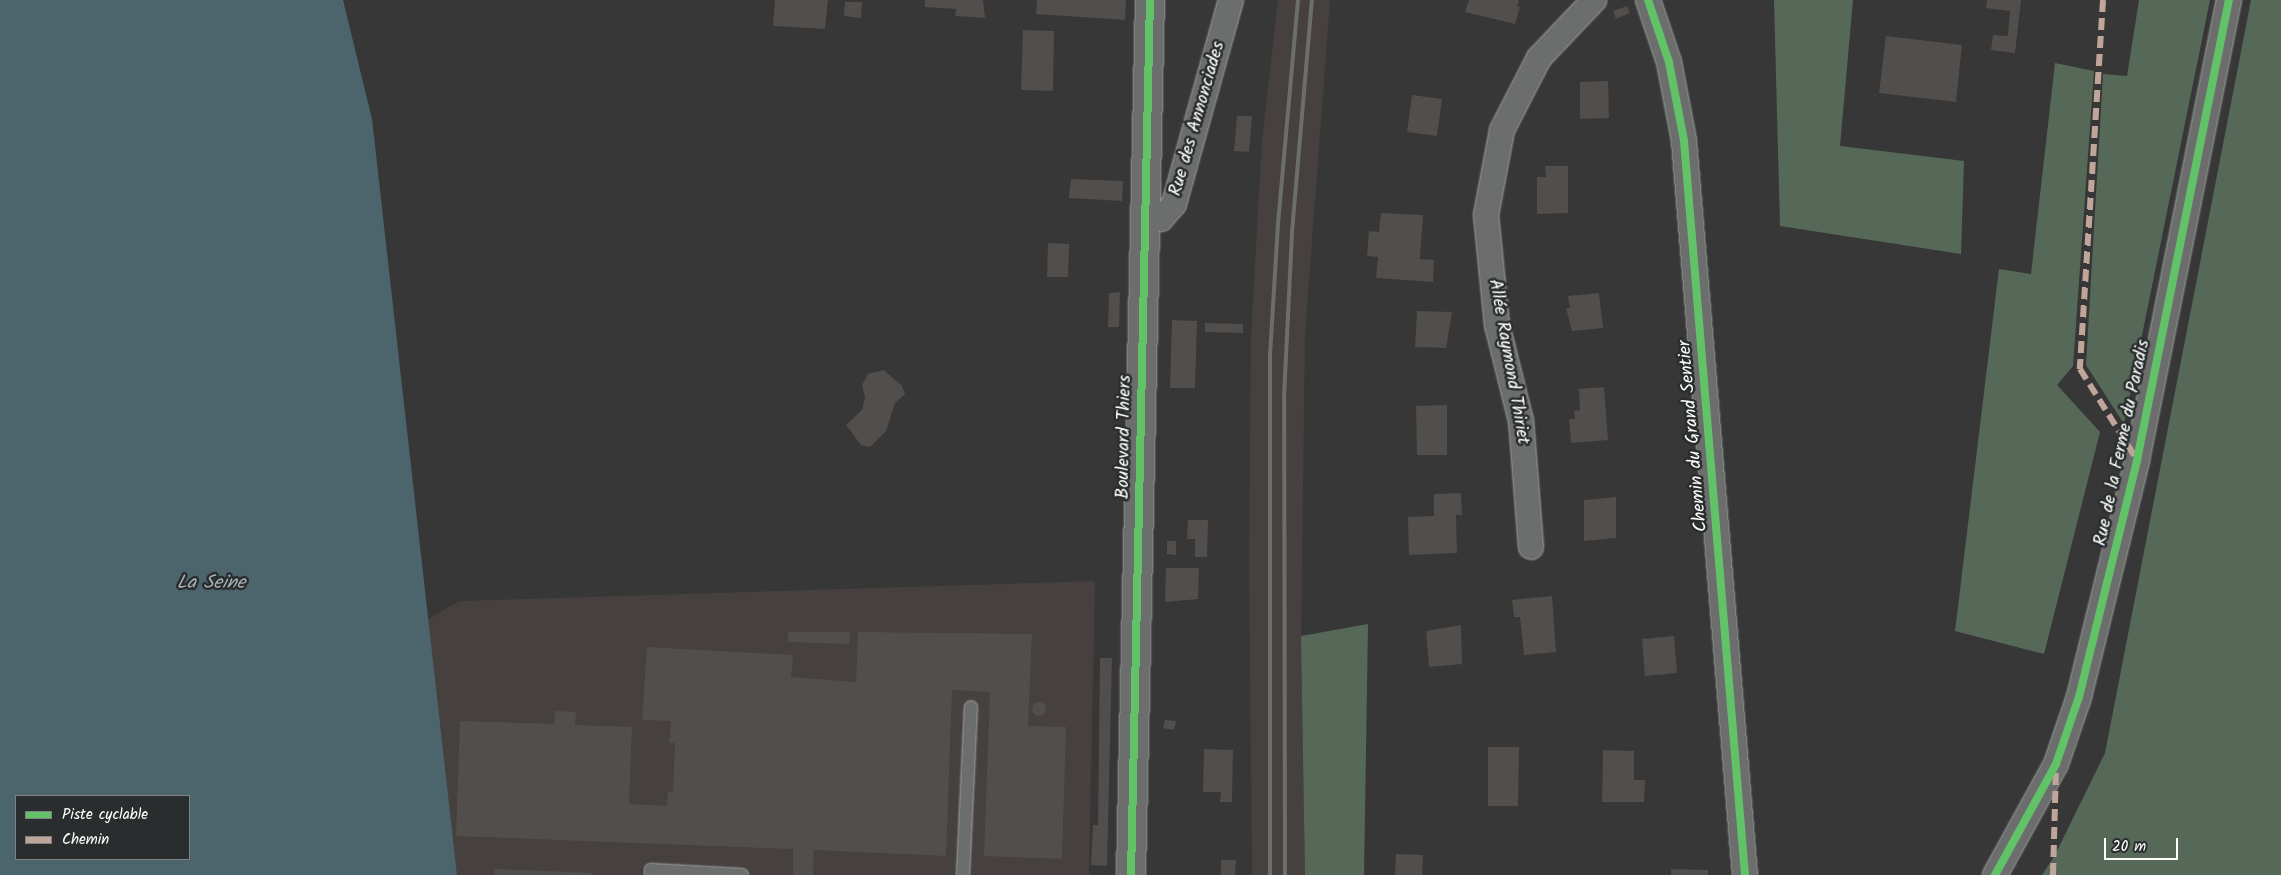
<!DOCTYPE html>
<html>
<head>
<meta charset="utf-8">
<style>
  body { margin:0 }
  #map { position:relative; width:2281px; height:875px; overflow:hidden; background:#373737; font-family:Kalam,sans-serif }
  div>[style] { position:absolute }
  .built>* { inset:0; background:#46413f }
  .green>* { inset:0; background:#566958 }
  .water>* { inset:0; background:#4c656d }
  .building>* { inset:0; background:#514e4c }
  .round { border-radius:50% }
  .roads { filter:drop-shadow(0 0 1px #a5a5a5) drop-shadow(0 0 1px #a5a5a5) }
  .lane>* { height:12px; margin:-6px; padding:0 6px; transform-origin:6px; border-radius:6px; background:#6c6d6d }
  .street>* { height:24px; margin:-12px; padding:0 12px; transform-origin:12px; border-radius:12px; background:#6c6d6d }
  .primary>* { height:28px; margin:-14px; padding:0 14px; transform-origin:14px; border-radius:14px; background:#6c6d6d }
  .rail>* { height:4px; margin:-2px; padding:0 2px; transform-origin:2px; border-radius:2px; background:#6c6d6d }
  .quiet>* { height:6px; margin-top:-3px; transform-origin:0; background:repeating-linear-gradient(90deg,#c0a59a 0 12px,transparent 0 18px) }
  .cycleway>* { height:8px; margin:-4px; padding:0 4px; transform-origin:4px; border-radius:4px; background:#61c268 }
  span { translate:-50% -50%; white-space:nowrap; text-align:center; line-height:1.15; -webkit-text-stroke:5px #2a2d2e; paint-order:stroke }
  .street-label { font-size:18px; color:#fff }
  .water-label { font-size:19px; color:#a6b4b8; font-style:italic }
  .legend { position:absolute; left:15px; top:795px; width:175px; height:65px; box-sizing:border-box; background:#2a2d2e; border:1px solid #7f8182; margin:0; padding:6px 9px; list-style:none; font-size:15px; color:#fff }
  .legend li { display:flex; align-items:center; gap:10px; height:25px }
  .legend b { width:25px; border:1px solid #7f8182 }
  .scale { position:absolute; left:2104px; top:838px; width:74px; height:22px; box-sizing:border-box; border:2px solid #fff; border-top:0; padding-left:6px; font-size:15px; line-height:18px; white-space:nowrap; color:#fff; -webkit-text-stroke:4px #2a2d2e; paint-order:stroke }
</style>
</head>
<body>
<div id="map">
  <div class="built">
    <div style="clip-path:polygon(1278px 0,1330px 0,1305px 335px,1301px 636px,1305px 875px,1252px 875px,1249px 563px,1251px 338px,1262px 141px)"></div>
    <div style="clip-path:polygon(1095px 581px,1089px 875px,457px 875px,427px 620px,459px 601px)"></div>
  </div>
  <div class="green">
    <div style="clip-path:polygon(1774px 0,1853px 0,1840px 146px,1964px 161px,1961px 254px,1780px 226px)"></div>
    <div style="clip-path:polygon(2139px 0,2210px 0,2124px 424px,2086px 365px,2103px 74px,2127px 76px)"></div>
    <div style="clip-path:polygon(2251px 0,2281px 0,2281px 875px,2042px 875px,2054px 857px,2105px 753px)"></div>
    <div style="clip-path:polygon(2055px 63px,2094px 71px,2073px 366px,2057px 385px,2100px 432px,2044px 654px,1955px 631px,1999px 269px,2031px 274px)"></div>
    <div style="clip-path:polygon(1368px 624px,1364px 875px,1305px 875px,1301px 636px)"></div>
  </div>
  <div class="water">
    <div style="clip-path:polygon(evenodd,0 0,343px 0,372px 119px,457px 875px,0 875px,0 0,16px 796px,189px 796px,189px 859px,16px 859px,16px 796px)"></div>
  </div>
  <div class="building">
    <div style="clip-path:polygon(775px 0,828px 0,825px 29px,773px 26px)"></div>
    <div style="clip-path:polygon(925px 0,983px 0,985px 18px,955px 16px,956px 9px,925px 7px)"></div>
    <div style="clip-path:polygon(1037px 0,1126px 0,1125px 20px,1036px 14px)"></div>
    <div style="clip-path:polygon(1469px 0,1519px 0,1517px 6px,1520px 7px,1515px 24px,1465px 12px)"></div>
    <div style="clip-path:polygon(1987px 0,2021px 0,2015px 53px,1991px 50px,1993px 35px,2008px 36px,2010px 11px,1986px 8px)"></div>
    <div style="clip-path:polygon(845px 2px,862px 2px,861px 18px,844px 16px)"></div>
    <div style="clip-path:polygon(1627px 6px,1630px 13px,1616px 19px,1613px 11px)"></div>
    <div style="clip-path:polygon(1023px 30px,1054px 31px,1053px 91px,1021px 90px)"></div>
    <div style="clip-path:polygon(1886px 36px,1962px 45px,1956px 102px,1879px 93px)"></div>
    <div style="clip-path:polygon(1608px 81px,1609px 118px,1580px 119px,1580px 82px)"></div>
    <div style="clip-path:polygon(1412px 95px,1442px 99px,1437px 136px,1407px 132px)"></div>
    <div style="clip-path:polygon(1237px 116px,1252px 116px,1249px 152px,1234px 151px)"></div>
    <div style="clip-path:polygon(1545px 166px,1568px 166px,1568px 213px,1537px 214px,1537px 177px,1546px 177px)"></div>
    <div style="clip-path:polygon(1071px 179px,1123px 181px,1122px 201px,1069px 198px)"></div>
    <div style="clip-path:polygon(1381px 213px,1423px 215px,1420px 259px,1434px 260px,1433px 282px,1376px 278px,1378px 257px,1367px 256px,1369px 231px,1379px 232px)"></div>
    <div style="clip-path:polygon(1048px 243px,1069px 244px,1068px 277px,1047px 277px)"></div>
    <div style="clip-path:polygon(1120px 292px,1119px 327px,1108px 327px,1109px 293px)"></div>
    <div style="clip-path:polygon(1599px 293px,1603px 328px,1572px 331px,1566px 308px,1570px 308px,1568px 296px)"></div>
    <div style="clip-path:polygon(1417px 311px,1452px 312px,1446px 348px,1415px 347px)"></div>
    <div style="clip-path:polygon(1172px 320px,1197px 321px,1195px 388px,1170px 388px)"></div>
    <div style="clip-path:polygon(1205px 323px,1243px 324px,1243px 333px,1205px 332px)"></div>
    <div style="clip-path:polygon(884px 370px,902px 386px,905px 394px,895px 403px,886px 431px,870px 447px,861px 445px,846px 425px,862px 410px,865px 397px,862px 385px,868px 374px)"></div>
    <div style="clip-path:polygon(1604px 387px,1608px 440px,1571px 443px,1569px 419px,1575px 419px,1574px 411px,1580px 410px,1579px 389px)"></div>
    <div style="clip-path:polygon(1447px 405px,1447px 455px,1417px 455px,1416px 406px)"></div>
    <div style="clip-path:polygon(1461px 493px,1462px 515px,1456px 515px,1457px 553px,1409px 555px,1408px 517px,1434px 516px,1434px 494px)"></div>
    <div style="clip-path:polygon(1616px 497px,1616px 538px,1584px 541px,1584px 500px)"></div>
    <div style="clip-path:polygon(1188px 520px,1208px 520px,1207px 557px,1195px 557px,1195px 539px,1187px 539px)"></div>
    <div style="clip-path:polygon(1167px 541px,1176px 541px,1176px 555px,1167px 554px)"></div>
    <div style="clip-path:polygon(1166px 568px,1199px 568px,1198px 599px,1165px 602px)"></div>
    <div style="clip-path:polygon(1552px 596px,1556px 652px,1524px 655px,1520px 617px,1514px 617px,1512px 600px)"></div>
    <div style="clip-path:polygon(1461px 625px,1462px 664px,1429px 667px,1426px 631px)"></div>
    <div style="clip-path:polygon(788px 632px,850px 632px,849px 644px,788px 642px)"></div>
    <div style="clip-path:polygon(858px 632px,1032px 634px,1028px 726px,1066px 727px,1062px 859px,984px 856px,990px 692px,952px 690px,946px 856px,814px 850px,813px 875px,793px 875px,793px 849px,456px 836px,460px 721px,554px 724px,555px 711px,576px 712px,575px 725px,632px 727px,629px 804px,667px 806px,668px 791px,673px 792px,675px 743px,669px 743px,671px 721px,642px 720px,647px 647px,793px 655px,791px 677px,856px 682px)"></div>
    <div style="clip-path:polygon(1674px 636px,1677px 673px,1645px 676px,1642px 639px)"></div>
    <div style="clip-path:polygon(1100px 658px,1112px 658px,1107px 866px,1091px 865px,1093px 825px,1098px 825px)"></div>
    <div class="round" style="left:1032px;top:702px;width:14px;height:14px"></div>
    <div style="clip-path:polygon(1165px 720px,1176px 721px,1174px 730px,1163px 728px)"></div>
    <div style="clip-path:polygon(1488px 747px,1519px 747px,1518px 806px,1488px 806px)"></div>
    <div style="clip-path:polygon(1204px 749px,1233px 750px,1232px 802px,1220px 802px,1221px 792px,1203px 792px)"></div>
    <div style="clip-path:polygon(1603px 750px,1634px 751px,1634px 780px,1645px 780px,1644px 802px,1602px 802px)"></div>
    <div style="clip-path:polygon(1396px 854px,1423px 855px,1422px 875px,1395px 875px)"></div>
    <div style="clip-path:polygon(1221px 860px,1236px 860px,1235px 875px,1221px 875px)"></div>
    <div style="clip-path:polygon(495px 869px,592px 873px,592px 875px,494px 875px)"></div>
    <div style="clip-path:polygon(1671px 869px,1708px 870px,1708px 875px,1671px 875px)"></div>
  </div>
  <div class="roads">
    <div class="lane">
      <div style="left:651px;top:875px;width:5px;rotate:-90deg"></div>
      <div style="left:651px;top:870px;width:91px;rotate:3.1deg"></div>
      <div style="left:963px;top:875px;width:168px;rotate:-87.3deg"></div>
    </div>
    <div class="street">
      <div style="left:1648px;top:0;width:65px;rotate:71.3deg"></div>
      <div style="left:1669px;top:62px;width:80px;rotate:79.2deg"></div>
      <div style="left:1684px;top:141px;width:737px;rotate:85.25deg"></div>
      <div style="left:1145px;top:220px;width:16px;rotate:-4deg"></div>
      <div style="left:1161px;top:219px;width:20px;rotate:-49deg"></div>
      <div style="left:1174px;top:204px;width:212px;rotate:-74.4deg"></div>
      <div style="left:1531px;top:547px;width:126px;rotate:-94.5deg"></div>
      <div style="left:1521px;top:421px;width:99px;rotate:-104deg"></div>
      <div style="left:1497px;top:325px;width:111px;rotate:-95.7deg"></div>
      <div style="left:1486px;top:215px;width:86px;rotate:-79.3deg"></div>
      <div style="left:1502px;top:130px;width:81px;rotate:-62.8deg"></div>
      <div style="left:1539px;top:58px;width:80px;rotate:-46.5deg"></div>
      <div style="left:1995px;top:875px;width:127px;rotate:-61.2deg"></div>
      <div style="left:2056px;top:764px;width:71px;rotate:-71.1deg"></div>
      <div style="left:2079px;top:697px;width:244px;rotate:-76.2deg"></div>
      <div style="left:2137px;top:460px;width:469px;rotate:-78.7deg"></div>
    </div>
    <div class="primary">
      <div style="left:1131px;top:875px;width:875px;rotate:-88.76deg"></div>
    </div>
  </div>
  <div class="rail">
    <div style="left:1270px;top:875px;width:520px;rotate:-90deg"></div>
    <div style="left:1270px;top:355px;width:131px;rotate:-86.5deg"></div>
    <div style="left:1278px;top:224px;width:225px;rotate:-84.9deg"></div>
    <div style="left:1285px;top:875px;width:478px;rotate:-90.1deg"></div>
    <div style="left:1284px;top:397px;width:165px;rotate:-87.2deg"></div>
    <div style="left:1292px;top:232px;width:233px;rotate:-85.1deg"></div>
  </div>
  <div class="quiet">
    <div style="left:2103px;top:0;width:370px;rotate:93.6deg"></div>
    <div style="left:2080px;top:369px;width:107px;rotate:57.9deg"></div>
    <div style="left:2053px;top:875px;width:105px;rotate:-88.4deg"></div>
  </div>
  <div class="cycleway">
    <div style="left:1648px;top:0;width:65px;rotate:71.3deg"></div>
    <div style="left:1669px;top:62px;width:80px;rotate:79.2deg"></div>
    <div style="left:1684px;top:141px;width:737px;rotate:85.25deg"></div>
    <div style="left:1131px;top:875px;width:875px;rotate:-88.76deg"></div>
    <div style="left:1995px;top:875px;width:127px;rotate:-61.2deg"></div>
    <div style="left:2056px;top:764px;width:71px;rotate:-71.1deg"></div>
    <div style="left:2079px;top:697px;width:244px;rotate:-76.2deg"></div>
    <div style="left:2137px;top:460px;width:469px;rotate:-78.7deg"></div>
  </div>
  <div class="street-label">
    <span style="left:1198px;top:119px;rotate:-74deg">Rue des Annonciades</span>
    <span style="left:1508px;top:362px;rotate:80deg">Allée Raymond Thiriet</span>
    <span style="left:1694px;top:436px;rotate:-95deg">Chemin du Grand Sentier</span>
    <span style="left:1125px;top:437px;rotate:-89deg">Boulevard Thiers</span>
    <span style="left:2123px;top:443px;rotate:-78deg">Rue de la Ferme du Paradis</span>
  </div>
  <div class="water-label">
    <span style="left:211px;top:584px">La Seine</span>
  </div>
  <ul class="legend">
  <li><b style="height:6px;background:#61c268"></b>Piste cyclable</li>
  <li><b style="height:6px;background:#c0a59a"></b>Chemin</li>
  </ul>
  <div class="scale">20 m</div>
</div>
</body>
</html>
